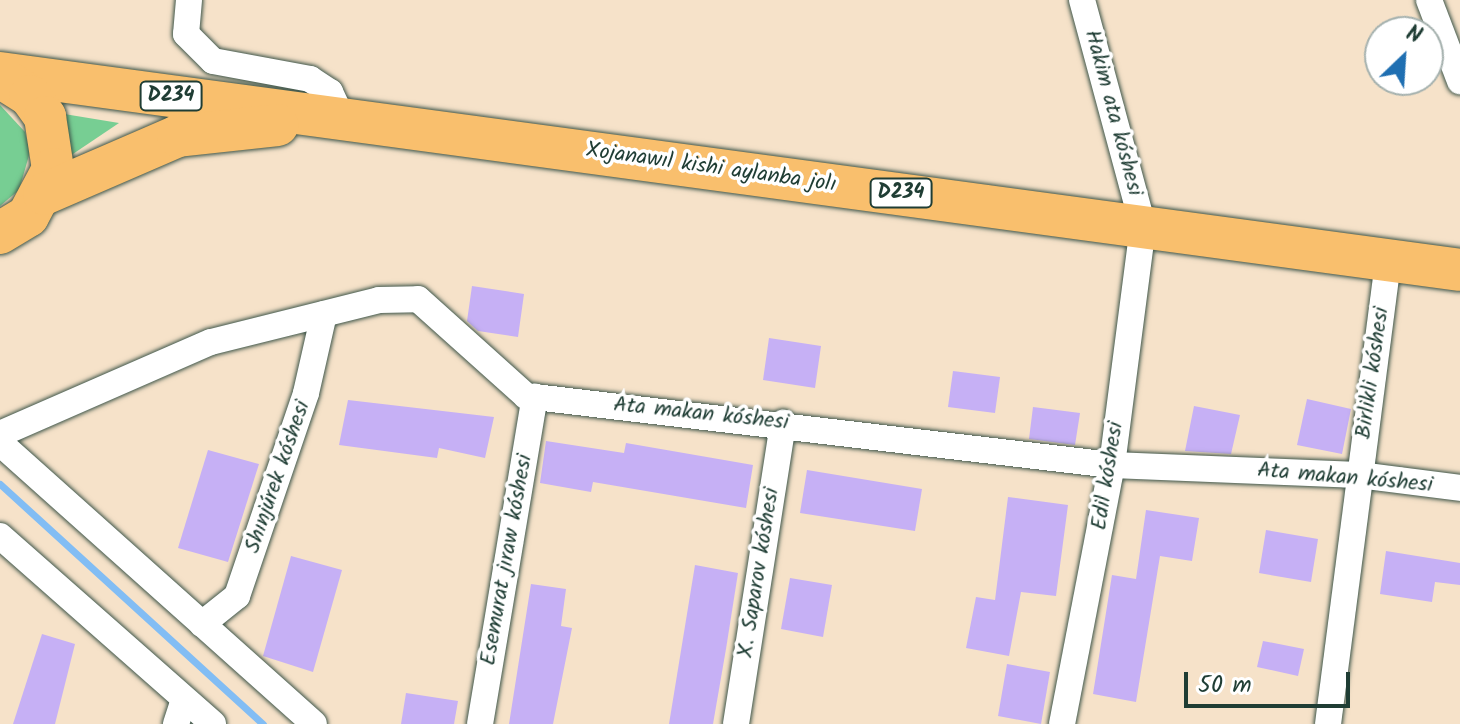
<!DOCTYPE html>
<html>
<head>
<meta charset="utf-8">
<style>
  body { margin:0 }
  #map { position:relative; width:1460px; height:724px; overflow:hidden; background:#f6e2c9; font-family:Kalam,sans-serif }
  div>[style] { position:absolute }
  .green>* { inset:0; background:#77ce93 }
  .stream>* { height:7px; margin:-3.5px; padding:0 3.5px; transform-origin:3.5px; border-radius:3.5px; background:#82bdf4 }
  .building>* { inset:0; background:#c6b0f5 }
  .roads { filter:drop-shadow(0 0 2px #3f564a) drop-shadow(0 0 2px #3f564a) }
  .minor>* { height:26px; margin:-13px; padding:0 13px; transform-origin:13px; border-radius:13px; background:#fff }
  .primary>* { height:42px; margin:-21px; padding:0 21px; transform-origin:21px; border-radius:21px; background:#f9bf6d }
  span { translate:-50% -50%; white-space:nowrap; text-align:center; line-height:1.15; -webkit-text-stroke:7px #fff; paint-order:stroke }
  .shield-label span { padding:2px 6px; background:#fff; border:2px solid; border-radius:6px; -webkit-text-stroke-width:0 }
  .shield-label { font-size:20px; color:#1f3d34; font-weight:700 }
  .street-label { font-size:22px; color:#1f3d34 }
  .north { position:absolute; left:1364px; top:16px; width:80px; height:80px; box-sizing:border-box; background:#fff; border:2px solid #a5b1ae; border-radius:50%; rotate:25deg; font-size:22px; font-weight:700; line-height:32px; text-align:center; color:#1f3d34 }
  .north::after { content:''; display:block; margin:auto; width:28px; height:36px; background:#1f6fb2; clip-path:polygon(50% 0,100% 100%,50% 72%,0 100%) }
  .scale { position:absolute; left:1184px; top:672px; width:166px; height:36px; box-sizing:border-box; border:4px solid #1f3d34; border-top:0; padding-left:10px; font-size:24px; line-height:28px; white-space:nowrap; color:#1f3d34; -webkit-text-stroke:6px #fff; paint-order:stroke }
</style>
</head>
<body>
<div id="map">
  <div class="green">
    <div style="clip-path:polygon(0 105px,25px 132px,30px 152px,19px 190px,0 206px)"></div>
    <div style="clip-path:polygon(46px 111px,119px 123px,64px 160px)"></div>
  </div>
  <div class="stream">
    <div style="left:0;top:484px;width:356px;rotate:42.4deg"></div>
  </div>
  <div class="building">
    <div style="clip-path:polygon(472px 286px,524px 294px,518px 337px,478px 331px,467px 321px)"></div>
    <div style="clip-path:polygon(769px 338px,821px 346px,815px 388px,763px 380px)"></div>
    <div style="clip-path:polygon(953px 371px,1000px 377px,995px 413px,948px 407px)"></div>
    <div style="clip-path:polygon(1307px 399px,1351px 409px,1342px 454px,1297px 445px)"></div>
    <div style="clip-path:polygon(348px 400px,494px 417px,485px 458px,439px 448px,437px 458px,339px 445px)"></div>
    <div style="clip-path:polygon(1194px 406px,1240px 415px,1231px 454px,1185px 451px)"></div>
    <div style="clip-path:polygon(1033px 407px,1080px 413px,1075px 445px,1029px 439px)"></div>
    <div style="clip-path:polygon(546px 441px,624px 453px,626px 443px,753px 465px,746px 508px,593px 482px,591px 492px,540px 483px)"></div>
    <div style="clip-path:polygon(208px 450px,259px 464px,228px 562px,178px 548px)"></div>
    <div style="clip-path:polygon(807px 470px,922px 489px,915px 531px,800px 513px)"></div>
    <div style="clip-path:polygon(1008px 497px,1068px 505px,1056px 596px,1021px 592px,1009px 656px,966px 648px,976px 597px,995px 600px)"></div>
    <div style="clip-path:polygon(1146px 510px,1199px 518px,1192px 561px,1160px 556px,1136px 702px,1093px 694px,1112px 575px,1136px 579px)"></div>
    <div style="clip-path:polygon(1266px 530px,1318px 539px,1311px 582px,1259px 573px)"></div>
    <div style="clip-path:polygon(1386px 551px,1460px 563px,1460px 585px,1435px 582px,1432px 602px,1380px 594px)"></div>
    <div style="clip-path:polygon(291px 556px,342px 570px,313px 672px,263px 656px)"></div>
    <div style="clip-path:polygon(695px 565px,738px 573px,726px 649px,713px 724px,669px 724px)"></div>
    <div style="clip-path:polygon(790px 578px,832px 585px,823px 637px,781px 629px)"></div>
    <div style="clip-path:polygon(531px 584px,566px 589px,561px 626px,572px 628px,553px 724px,509px 724px)"></div>
    <div style="clip-path:polygon(42px 634px,75px 644px,55px 724px,13px 724px)"></div>
    <div style="clip-path:polygon(1263px 641px,1304px 649px,1298px 676px,1257px 667px)"></div>
    <div style="clip-path:polygon(1007px 664px,1050px 672px,1041px 724px,998px 716px)"></div>
    <div style="clip-path:polygon(406px 693px,458px 701px,454px 724px,401px 724px)"></div>
  </div>
  <div class="roads">
    <div class="minor">
      <div style="left:189px;top:0;width:34px;rotate:95deg"></div>
      <div style="left:186px;top:34px;width:38px;rotate:45deg"></div>
      <div style="left:213px;top:61px;width:99px;rotate:10.5deg"></div>
      <div style="left:310px;top:79px;width:24px;rotate:33deg"></div>
      <div style="left:330px;top:92px;width:29px;rotate:65deg"></div>
      <div style="left:1429px;top:0;width:87px;rotate:69.1deg"></div>
      <div style="left:0;top:434px;width:230px;rotate:-23.6deg"></div>
      <div style="left:211px;top:342px;width:173px;rotate:-14deg"></div>
      <div style="left:379px;top:300px;width:39px;rotate:-1deg"></div>
      <div style="left:418px;top:299px;width:145px;rotate:41.9deg"></div>
      <div style="left:526px;top:396px;width:590px;rotate:6.72deg"></div>
      <div style="left:1112px;top:465px;width:247px;rotate:2.3deg"></div>
      <div style="left:1359px;top:475px;width:102px;rotate:7.3deg"></div>
      <div style="left:0;top:443px;width:421px;rotate:41.8deg"></div>
      <div style="left:0;top:536px;width:284px;rotate:41.4deg"></div>
      <div style="left:202px;top:624px;width:45px;rotate:-38.7deg"></div>
      <div style="left:237px;top:596px;width:214px;rotate:-71.2deg"></div>
      <div style="left:306px;top:393px;width:81px;rotate:-77.2deg"></div>
      <div style="left:176px;top:724px;width:26px;rotate:-72deg"></div>
      <div style="left:480px;top:724px;width:332px;rotate:-80.5deg"></div>
      <div style="left:736px;top:724px;width:305px;rotate:-81.1deg"></div>
      <div style="left:1062px;top:724px;width:264px;rotate:-79.1deg"></div>
      <div style="left:1112px;top:465px;width:241px;rotate:-82.6deg"></div>
      <div style="left:1143px;top:226px;width:234px;rotate:-105.1deg"></div>
      <div style="left:1328px;top:724px;width:468px;rotate:-82.6deg"></div>
    </div>
    <div class="primary">
      <div style="left:0;top:73px;width:1473px;rotate:7.68deg"></div>
      <div style="left:0;top:77px;width:36px;rotate:32deg"></div>
      <div style="left:30px;top:96px;width:26px;rotate:54deg"></div>
      <div style="left:45px;top:117px;width:53px;rotate:81.3deg"></div>
      <div style="left:53px;top:169px;width:53px;rotate:118deg"></div>
      <div style="left:28px;top:216px;width:33px;rotate:149deg"></div>
      <div style="left:44px;top:194px;width:146px;rotate:-23.4deg"></div>
      <div style="left:178px;top:136px;width:100px;rotate:-6.3deg"></div>
    </div>
  </div>
  <div class="shield-label">
    <span style="left:171px;top:96px">D234</span>
    <span style="left:901px;top:193px">D234</span>
  </div>
  <div class="street-label">
    <span style="left:1113px;top:113px;rotate:75deg">Hakim ata kóshesi</span>
    <span style="left:711px;top:168px;rotate:8deg">Xojanawıl kishi aylanba jolı</span>
    <span style="left:1373px;top:373px;rotate:-82deg">Birlikli kóshesi</span>
    <span style="left:701px;top:414px;rotate:6deg">Ata makan kóshesi</span>
    <span style="left:1108px;top:476px;rotate:-81deg">Edil kóshesi</span>
    <span style="left:278px;top:477px;rotate:-71deg">Shınjúrek kóshesi</span>
    <span style="left:1345px;top:478px;rotate:5deg">Ata makan kóshesi</span>
    <span style="left:507px;top:560px;rotate:-80deg">Esemurat jıraw kóshesi</span>
    <span style="left:759px;top:573px;rotate:-81deg">X. Saparov kóshesi</span>
  </div>
  <div class="north">N</div>
  <div class="scale">50 m</div>
</div>
</body>
</html>
